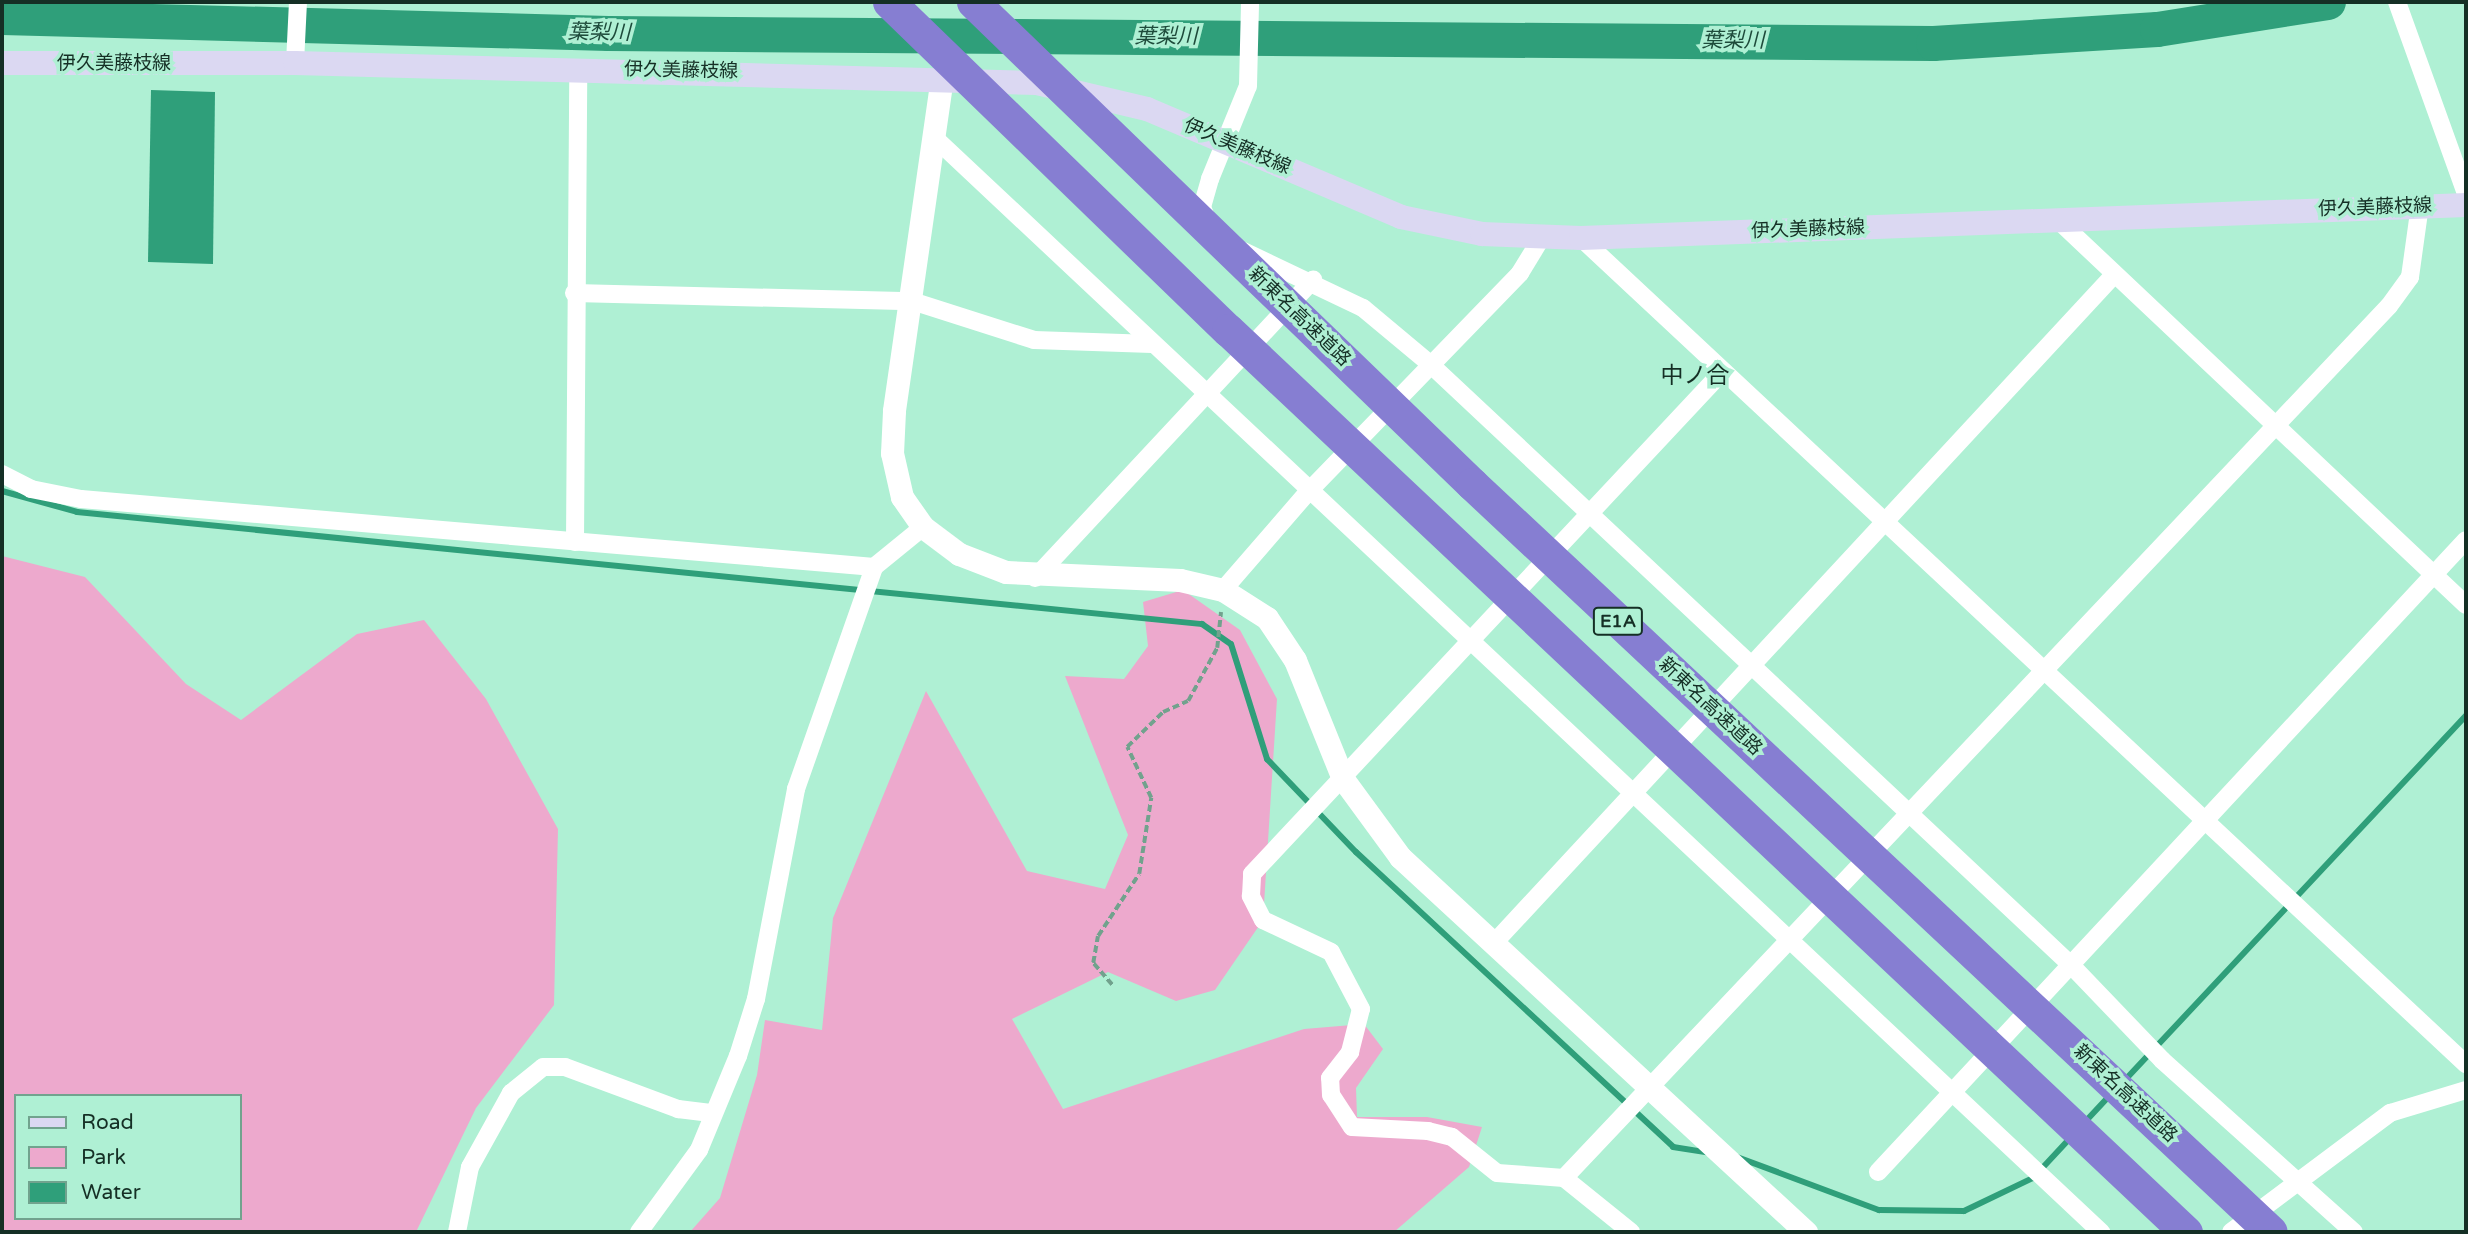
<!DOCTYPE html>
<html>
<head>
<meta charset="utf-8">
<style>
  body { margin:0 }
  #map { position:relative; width:2468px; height:1234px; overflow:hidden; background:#aff0d4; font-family:"Varela Round","Noto Sans JP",sans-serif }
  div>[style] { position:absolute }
  .green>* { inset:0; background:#eda9cd }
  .water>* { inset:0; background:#2f9f7a }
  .stream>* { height:6px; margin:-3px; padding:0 3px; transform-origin:3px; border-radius:3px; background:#2f9f7a }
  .river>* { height:35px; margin:-17.5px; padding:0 17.5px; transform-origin:17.5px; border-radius:17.5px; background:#2f9f7a }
  .path>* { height:3.5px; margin-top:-1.75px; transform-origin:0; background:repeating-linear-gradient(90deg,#71a28d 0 7px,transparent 0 10.5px) }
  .minor>* { height:18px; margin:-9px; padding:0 9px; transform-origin:9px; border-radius:9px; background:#fff }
  .tertiary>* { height:23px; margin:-11.5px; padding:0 11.5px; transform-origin:11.5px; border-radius:11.5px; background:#fff }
  .secondary>* { height:24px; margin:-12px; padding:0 12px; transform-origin:12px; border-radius:12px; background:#dbd8f2 }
  .motorway>* { height:33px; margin:-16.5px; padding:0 16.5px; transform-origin:16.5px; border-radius:16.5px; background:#867ed2 }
  span { translate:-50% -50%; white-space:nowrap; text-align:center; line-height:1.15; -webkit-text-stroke:7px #aff0d4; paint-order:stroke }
  .shield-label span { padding:2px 5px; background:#aff0d4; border:2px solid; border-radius:5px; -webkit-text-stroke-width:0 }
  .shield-label { font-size:18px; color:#152f25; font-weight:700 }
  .street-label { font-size:19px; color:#152f25 }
  .water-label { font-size:21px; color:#1e4b3b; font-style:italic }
  .quarter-label { font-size:23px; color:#152f25 }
  .frame { position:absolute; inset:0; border:4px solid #152f25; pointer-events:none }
  .legend { position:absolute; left:14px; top:1094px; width:228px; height:126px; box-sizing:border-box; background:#aff0d4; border:2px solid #71a38e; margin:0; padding:9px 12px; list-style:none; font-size:21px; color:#152f25 }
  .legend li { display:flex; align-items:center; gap:14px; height:35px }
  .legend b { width:35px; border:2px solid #71a38e }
</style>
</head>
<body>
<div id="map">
  <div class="green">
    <div style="clip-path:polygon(evenodd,2px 556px,85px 577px,186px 684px,241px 720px,357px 634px,424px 620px,486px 699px,558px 829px,554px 1005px,476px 1108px,416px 1232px,2px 1232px,2px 556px,16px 1096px,240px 1096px,240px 1218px,16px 1218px,16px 1096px)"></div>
    <div style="clip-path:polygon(1183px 590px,1240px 630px,1277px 699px,1263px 920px,1215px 990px,1176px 1001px,1108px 972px,1012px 1019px,1063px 1109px,1304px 1029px,1364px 1024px,1383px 1049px,1356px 1088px,1357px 1117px,1427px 1117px,1482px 1127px,1469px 1167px,1394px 1232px,690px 1232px,720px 1198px,757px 1075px,765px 1020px,822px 1030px,833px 918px,926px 691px,1027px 871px,1105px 889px,1128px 835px,1065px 676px,1124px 679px,1148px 646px,1143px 602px)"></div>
  </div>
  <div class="water">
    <div style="clip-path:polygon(151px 90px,215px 92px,213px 264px,148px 262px)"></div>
  </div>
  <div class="stream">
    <div style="left:2px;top:491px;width:78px;rotate:15.6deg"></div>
    <div style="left:77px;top:512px;width:1131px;rotate:5.69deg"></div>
    <div style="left:1202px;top:624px;width:35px;rotate:35deg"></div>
    <div style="left:1231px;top:644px;width:121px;rotate:72.6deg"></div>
    <div style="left:1267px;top:759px;width:129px;rotate:46.3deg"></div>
    <div style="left:1356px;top:852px;width:433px;rotate:42.9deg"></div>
    <div style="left:1673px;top:1147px;width:36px;rotate:9deg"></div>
    <div style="left:2125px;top:1080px;width:499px;rotate:-46.9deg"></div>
    <div style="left:2084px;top:1123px;width:38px;rotate:-47deg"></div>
    <div style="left:1737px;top:1157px;width:152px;rotate:20.5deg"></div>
    <div style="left:1879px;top:1210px;width:85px;rotate:0.7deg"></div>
    <div style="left:1964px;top:1211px;width:76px;rotate:-25.6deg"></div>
    <div style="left:2033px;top:1178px;width:57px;rotate:-47.1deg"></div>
  </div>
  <div class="river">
    <div style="left:2px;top:17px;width:606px;rotate:1.51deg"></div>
    <div style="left:608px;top:33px;width:1325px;rotate:0.43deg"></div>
    <div style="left:1933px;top:43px;width:224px;rotate:-3.6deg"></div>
    <div style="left:2157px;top:29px;width:173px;rotate:-9deg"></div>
  </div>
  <div class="path">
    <div style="left:1112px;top:985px;width:29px;rotate:-131deg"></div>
    <div style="left:1093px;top:963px;width:27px;rotate:-80deg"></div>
    <div style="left:1098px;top:936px;width:74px;rotate:-56.5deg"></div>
    <div style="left:1139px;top:874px;width:77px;rotate:-81deg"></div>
    <div style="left:1151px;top:798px;width:56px;rotate:-115.2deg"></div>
    <div style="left:1127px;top:747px;width:50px;rotate:-44.2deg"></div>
    <div style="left:1163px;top:712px;width:27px;rotate:-24deg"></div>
    <div style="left:1188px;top:701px;width:60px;rotate:-61.3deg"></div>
    <div style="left:1217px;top:648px;width:36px;rotate:-84deg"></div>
  </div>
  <div class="minor">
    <div style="left:2397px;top:2px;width:204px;rotate:70.2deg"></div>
    <div style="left:295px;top:63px;width:61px;rotate:-87.2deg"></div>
    <div style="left:938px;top:141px;width:1595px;rotate:43.17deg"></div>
    <div style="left:1208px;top:222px;width:16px;rotate:-112deg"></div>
    <div style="left:1202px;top:207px;width:29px;rotate:-74deg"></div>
    <div style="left:1210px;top:179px;width:100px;rotate:-67.8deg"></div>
    <div style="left:1248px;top:86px;width:84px;rotate:-88.6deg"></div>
    <div style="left:2060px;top:222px;width:558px;rotate:43.33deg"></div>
    <div style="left:1581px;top:238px;width:1211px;rotate:43.03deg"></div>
    <div style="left:1243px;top:251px;width:133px;rotate:25.4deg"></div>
    <div style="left:1363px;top:308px;width:86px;rotate:39.8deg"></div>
    <div style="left:1429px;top:363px;width:880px;rotate:43.16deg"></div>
    <div style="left:2071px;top:965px;width:132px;rotate:46.2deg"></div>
    <div style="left:2162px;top:1060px;width:258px;rotate:41.9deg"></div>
    <div style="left:574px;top:293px;width:338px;rotate:1.4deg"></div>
    <div style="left:912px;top:301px;width:128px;rotate:17.7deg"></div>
    <div style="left:1034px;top:340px;width:118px;rotate:1.9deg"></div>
    <div style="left:2px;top:474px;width:33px;rotate:27deg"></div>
    <div style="left:31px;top:489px;width:51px;rotate:11.3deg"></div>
    <div style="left:81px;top:499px;width:796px;rotate:4.9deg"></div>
    <div style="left:575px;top:542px;width:473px;rotate:-89.6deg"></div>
    <div style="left:1035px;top:578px;width:408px;rotate:-47deg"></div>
    <div style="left:1223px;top:590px;width:130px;rotate:-49.1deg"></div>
    <div style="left:1308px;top:492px;width:305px;rotate:-45.9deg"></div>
    <div style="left:1520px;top:273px;width:42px;rotate:-58.6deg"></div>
    <div style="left:1494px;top:943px;width:909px;rotate:-47.14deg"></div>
    <div style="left:1878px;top:1172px;width:863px;rotate:-47.07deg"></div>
    <div style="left:1564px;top:1178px;width:1200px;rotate:-46.59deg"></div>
    <div style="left:2389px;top:306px;width:36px;rotate:-54deg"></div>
    <div style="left:2410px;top:277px;width:73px;rotate:-82.1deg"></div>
    <div style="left:457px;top:1232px;width:66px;rotate:-78.7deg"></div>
    <div style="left:470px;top:1167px;width:85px;rotate:-61deg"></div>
    <div style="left:511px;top:1093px;width:41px;rotate:-39.1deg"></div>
    <div style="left:543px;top:1067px;width:22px"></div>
    <div style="left:565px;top:1067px;width:121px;rotate:20.4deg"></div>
    <div style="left:678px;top:1109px;width:35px;rotate:7deg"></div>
    <div style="left:639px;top:1232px;width:102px;rotate:-53.8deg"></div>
    <div style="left:699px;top:1150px;width:102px;rotate:-67.5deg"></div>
    <div style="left:738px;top:1056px;width:60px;rotate:-72.5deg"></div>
    <div style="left:756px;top:999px;width:214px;rotate:-79.2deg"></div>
    <div style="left:796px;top:789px;width:235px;rotate:-70.6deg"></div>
    <div style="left:874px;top:567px;width:63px;rotate:-39.2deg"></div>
    <div style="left:1631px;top:1232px;width:86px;rotate:-141.1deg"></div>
    <div style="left:1564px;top:1178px;width:67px;rotate:-175.7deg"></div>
    <div style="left:1497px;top:1173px;width:58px;rotate:-141.3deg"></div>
    <div style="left:1452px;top:1137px;width:25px;rotate:-166deg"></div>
    <div style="left:1428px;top:1131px;width:76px;rotate:-177deg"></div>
    <div style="left:1352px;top:1127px;width:38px;rotate:-123deg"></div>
    <div style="left:1331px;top:1095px;width:17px;rotate:-93deg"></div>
    <div style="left:1330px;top:1078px;width:33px;rotate:-52deg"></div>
    <div style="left:1350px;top:1052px;width:44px;rotate:-75.7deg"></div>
    <div style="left:1361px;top:1009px;width:64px;rotate:-117.8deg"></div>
    <div style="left:1331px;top:952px;width:75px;rotate:-154.8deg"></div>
    <div style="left:1263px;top:920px;width:27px;rotate:-117deg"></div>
    <div style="left:1251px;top:896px;width:22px;rotate:-87deg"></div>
    <div style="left:1252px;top:874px;width:689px;rotate:-46.88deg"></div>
    <div style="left:2231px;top:1232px;width:199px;rotate:-36.8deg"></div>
    <div style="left:2390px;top:1113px;width:79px;rotate:-16.8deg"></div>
  </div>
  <div class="tertiary">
    <div style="left:942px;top:77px;width:337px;rotate:98.2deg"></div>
    <div style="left:894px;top:411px;width:42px;rotate:92.7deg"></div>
    <div style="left:892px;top:453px;width:45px;rotate:77.2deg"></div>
    <div style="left:902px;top:497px;width:37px;rotate:55deg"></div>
    <div style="left:923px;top:527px;width:45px;rotate:36.9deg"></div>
    <div style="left:959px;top:554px;width:50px;rotate:21deg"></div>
    <div style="left:1006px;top:572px;width:174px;rotate:2.6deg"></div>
    <div style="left:1180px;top:580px;width:44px;rotate:13.1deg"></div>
    <div style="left:1223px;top:590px;width:52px;rotate:32.5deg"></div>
    <div style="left:1267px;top:618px;width:50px;rotate:56.3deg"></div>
    <div style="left:1295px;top:660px;width:128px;rotate:68deg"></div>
    <div style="left:1343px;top:779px;width:97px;rotate:53.8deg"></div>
    <div style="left:1400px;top:857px;width:553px;rotate:42.73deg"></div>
  </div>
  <div class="secondary">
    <div style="left:2px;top:63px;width:293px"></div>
    <div style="left:295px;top:63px;width:742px;rotate:1.54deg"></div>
    <div style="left:1037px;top:83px;width:113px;rotate:13.3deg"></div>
    <div style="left:1147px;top:109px;width:276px;rotate:23deg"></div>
    <div style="left:1401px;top:217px;width:83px;rotate:11.9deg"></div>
    <div style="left:1482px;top:234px;width:99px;rotate:2.3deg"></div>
    <div style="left:1581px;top:238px;width:886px;rotate:-2.14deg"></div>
  </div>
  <div class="motorway">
    <div style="left:889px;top:2px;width:472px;rotate:44.1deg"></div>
    <div style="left:1228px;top:330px;width:1316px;rotate:43.28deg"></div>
    <div style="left:973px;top:2px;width:694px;rotate:44.01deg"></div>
    <div style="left:1472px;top:484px;width:1094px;rotate:43.11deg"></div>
  </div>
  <div class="shield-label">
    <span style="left:1618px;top:621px">E1A</span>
  </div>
  <div class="street-label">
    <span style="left:114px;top:64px">伊久美藤枝線</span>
    <span style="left:681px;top:71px;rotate:1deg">伊久美藤枝線</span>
    <span style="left:1237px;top:147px;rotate:23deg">伊久美藤枝線</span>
    <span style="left:2375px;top:208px;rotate:-2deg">伊久美藤枝線</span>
    <span style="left:1808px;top:230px;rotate:-2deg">伊久美藤枝線</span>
    <span style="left:1299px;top:317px;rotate:44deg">新東名高速道路</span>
    <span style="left:1710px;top:707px;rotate:43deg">新東名高速道路</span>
    <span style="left:2125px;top:1094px;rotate:43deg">新東名高速道路</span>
  </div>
  <div class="water-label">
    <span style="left:599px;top:33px;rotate:1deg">葉梨川</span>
    <span style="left:1166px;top:37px">葉梨川</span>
    <span style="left:1733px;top:41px">葉梨川</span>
  </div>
  <div class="quarter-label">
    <span style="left:1695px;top:376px">中ノ合</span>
  </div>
  <div class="frame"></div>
  <ul class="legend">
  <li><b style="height:9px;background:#dbd8f2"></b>Road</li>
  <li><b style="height:19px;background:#eda9cd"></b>Park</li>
  <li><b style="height:19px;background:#2f9f7a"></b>Water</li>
  </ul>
</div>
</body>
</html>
